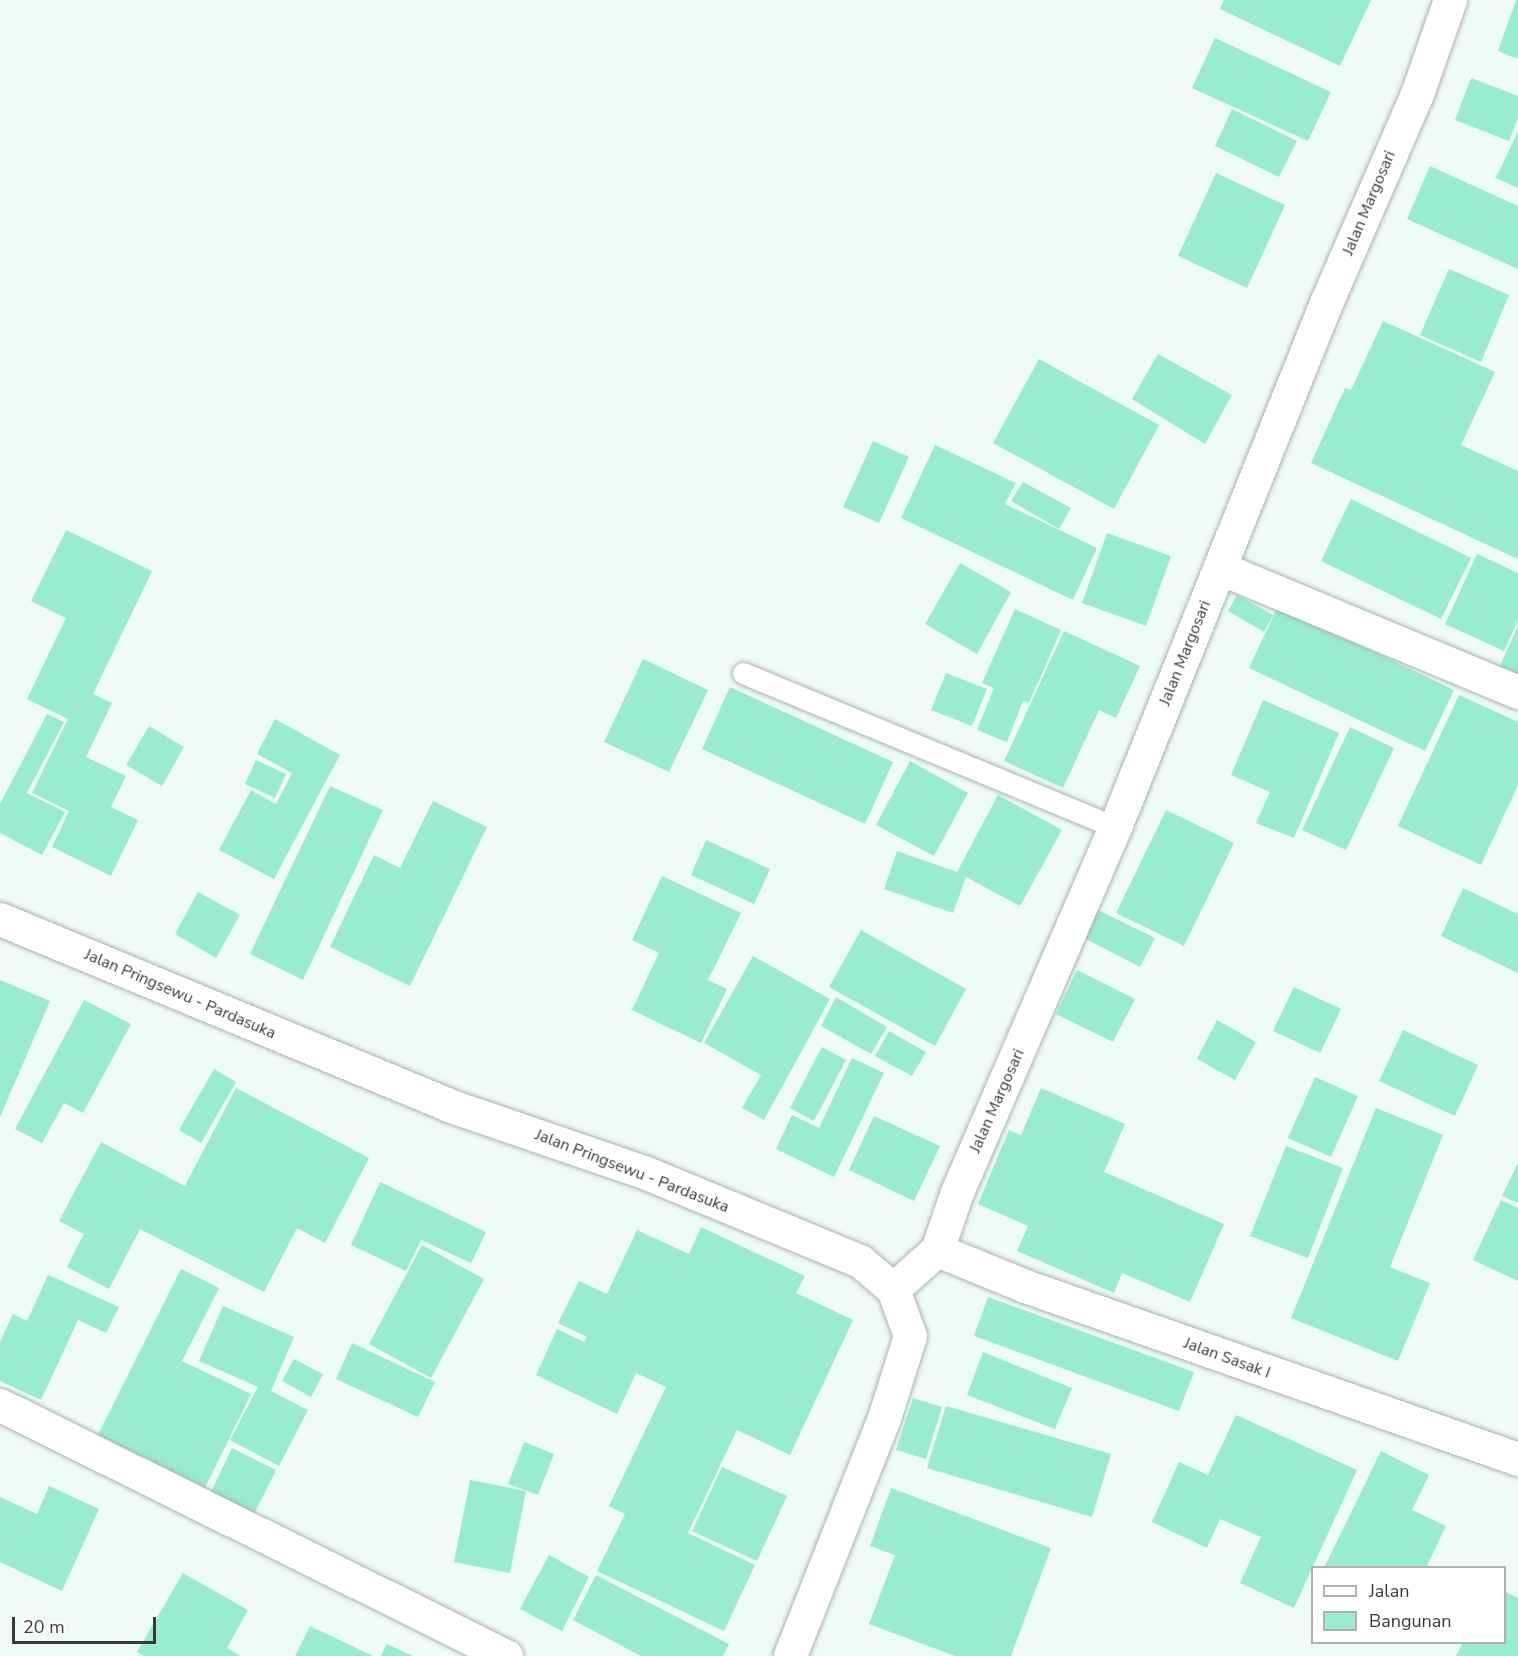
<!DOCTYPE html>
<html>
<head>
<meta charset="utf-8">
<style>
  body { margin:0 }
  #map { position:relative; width:1518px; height:1656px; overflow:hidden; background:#effbf6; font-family:"Nunito Sans",sans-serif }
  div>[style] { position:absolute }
  .building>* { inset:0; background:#99eccf }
  .roads { filter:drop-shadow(0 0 2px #a9b4af) drop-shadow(0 0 2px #a9b4af) }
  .service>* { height:21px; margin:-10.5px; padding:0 10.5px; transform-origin:10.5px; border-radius:10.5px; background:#fff }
  .minor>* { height:33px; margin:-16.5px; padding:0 16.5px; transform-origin:16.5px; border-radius:16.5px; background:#fff }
  .primary>* { height:33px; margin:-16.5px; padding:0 16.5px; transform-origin:16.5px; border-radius:16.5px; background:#fff }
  span { translate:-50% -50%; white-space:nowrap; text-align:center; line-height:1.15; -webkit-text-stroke:5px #fff; paint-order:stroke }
  .street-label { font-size:16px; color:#363b39 }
  .legend { position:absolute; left:1311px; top:1566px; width:195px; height:78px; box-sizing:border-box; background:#fff; border:2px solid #afb1b0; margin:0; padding:8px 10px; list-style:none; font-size:18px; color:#363b39 }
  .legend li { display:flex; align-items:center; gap:12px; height:30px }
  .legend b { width:30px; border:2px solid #afb1b0 }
  .scale { position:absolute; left:12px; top:1617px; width:144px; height:27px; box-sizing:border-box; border:3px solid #363b39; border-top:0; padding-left:8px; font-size:18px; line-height:21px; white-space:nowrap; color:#363b39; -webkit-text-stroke:4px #fff; paint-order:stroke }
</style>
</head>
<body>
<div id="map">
  <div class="building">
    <div style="clip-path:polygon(1224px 0,1371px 0,1340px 66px,1220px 9px)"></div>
    <div style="clip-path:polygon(1516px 0,1518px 0,1518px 59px,1498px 51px)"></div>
    <div style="clip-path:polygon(1215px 38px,1331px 92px,1308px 141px,1192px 88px)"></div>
    <div style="clip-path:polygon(1471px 78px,1518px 96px,1518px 118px,1509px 141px,1455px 120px)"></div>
    <div style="clip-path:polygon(1232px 109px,1297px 141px,1279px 177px,1215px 146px)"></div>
    <div style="clip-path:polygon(1518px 131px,1518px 188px,1496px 178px)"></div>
    <div style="clip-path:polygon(1430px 166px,1518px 206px,1518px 269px,1407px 219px)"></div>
    <div style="clip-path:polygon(1216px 173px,1285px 205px,1247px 288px,1178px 256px)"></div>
    <div style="clip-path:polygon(1449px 269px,1509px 295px,1481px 362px,1420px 335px)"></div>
    <div style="clip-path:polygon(1383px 321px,1495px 372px,1461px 445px,1518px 471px,1518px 559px,1311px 463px,1345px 388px,1351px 390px)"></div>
    <div style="clip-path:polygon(1158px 354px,1232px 395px,1205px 444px,1132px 399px)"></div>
    <div style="clip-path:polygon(1039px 359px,1159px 425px,1114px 509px,993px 443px)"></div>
    <div style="clip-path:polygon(873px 441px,909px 457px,879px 523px,843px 507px)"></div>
    <div style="clip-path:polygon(935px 445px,1016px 483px,1005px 504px,1097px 548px,1073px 600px,901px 518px)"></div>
    <div style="clip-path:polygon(1023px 482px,1071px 508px,1059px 529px,1011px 501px)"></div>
    <div style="clip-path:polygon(1351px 499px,1471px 558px,1441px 619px,1321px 561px)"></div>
    <div style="clip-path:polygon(66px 530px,152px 571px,93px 694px,112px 703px,86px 757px,126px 776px,111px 807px,138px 820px,111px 876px,52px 847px,69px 811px,32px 793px,68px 719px,27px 699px,66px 618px,31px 601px)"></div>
    <div style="clip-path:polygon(1107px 533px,1171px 556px,1146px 626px,1082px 603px)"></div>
    <div style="clip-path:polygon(1477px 554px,1518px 573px,1518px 620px,1504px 651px,1445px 624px)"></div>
    <div style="clip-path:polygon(960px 563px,1011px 592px,977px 654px,925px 624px)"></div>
    <div style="clip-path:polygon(1237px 595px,1273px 615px,1264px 632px,1228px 611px)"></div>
    <div style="clip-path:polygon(1278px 606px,1454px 690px,1425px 751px,1249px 668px)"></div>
    <div style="clip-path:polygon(1015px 609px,1061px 630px,1029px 703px,1023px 701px,1007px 742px,977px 730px,994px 688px,982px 683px)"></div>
    <div style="clip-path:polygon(1518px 626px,1518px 674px,1500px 666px)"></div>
    <div style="clip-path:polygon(1064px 631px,1140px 666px,1116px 718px,1099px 710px,1063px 788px,1004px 761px)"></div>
    <div style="clip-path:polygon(643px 659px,708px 690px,669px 772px,604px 742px)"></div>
    <div style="clip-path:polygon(946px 673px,987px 689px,972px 726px,931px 710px)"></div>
    <div style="clip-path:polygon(730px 687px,893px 762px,865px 824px,702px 749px)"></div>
    <div style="clip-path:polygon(1459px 695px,1518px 722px,1518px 785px,1481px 865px,1398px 826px)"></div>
    <div style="clip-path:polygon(1263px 700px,1339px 733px,1294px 838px,1256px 823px,1270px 792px,1231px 775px)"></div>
    <div style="clip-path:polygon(47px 714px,64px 722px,27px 793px,65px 812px,42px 855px,0 833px,0 804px)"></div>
    <div style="clip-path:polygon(275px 719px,340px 755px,274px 879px,219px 850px,251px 790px,276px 804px,292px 773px,257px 754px)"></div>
    <div style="clip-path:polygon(149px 726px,184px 747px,162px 786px,126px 765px)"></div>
    <div style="clip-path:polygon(1350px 727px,1394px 748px,1346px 850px,1302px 830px)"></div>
    <div style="clip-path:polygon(256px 760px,286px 774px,275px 798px,245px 784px)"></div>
    <div style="clip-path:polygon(910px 761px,968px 793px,934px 856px,876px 825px)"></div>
    <div style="clip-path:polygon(330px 786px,383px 810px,303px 980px,250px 954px)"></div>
    <div style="clip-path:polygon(998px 795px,1062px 830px,1020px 906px,966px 877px,953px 913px,884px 889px,897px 851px,957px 872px)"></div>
    <div style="clip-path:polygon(433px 801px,487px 827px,410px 986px,330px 947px,374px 855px,400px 868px)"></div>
    <div style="clip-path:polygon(1166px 810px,1234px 843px,1184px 946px,1116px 913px)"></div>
    <div style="clip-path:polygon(706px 840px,770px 869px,754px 904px,691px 875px)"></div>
    <div style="clip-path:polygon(662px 876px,741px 913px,708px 980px,727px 989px,701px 1043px,632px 1010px,659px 953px,632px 940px)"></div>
    <div style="clip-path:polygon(1463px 888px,1518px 914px,1518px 973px,1441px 936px)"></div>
    <div style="clip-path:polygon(198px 892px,240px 915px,216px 958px,175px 934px)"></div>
    <div style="clip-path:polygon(1098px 910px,1155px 938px,1140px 967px,1084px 938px)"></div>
    <div style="clip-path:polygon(861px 930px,966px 989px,935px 1046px,829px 987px)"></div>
    <div style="clip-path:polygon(753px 956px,830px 999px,764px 1120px,742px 1108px,761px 1075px,704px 1043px)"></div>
    <div style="clip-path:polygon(1077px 970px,1135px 999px,1113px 1042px,1056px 1014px)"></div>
    <div style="clip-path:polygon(0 980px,50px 1001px,0 1117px)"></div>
    <div style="clip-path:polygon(1294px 987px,1341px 1009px,1320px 1053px,1273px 1031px)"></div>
    <div style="clip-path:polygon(836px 997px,887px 1027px,871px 1054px,821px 1026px)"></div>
    <div style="clip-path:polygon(84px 1000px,131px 1024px,83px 1113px,64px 1103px,42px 1143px,15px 1129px)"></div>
    <div style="clip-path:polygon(1217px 1020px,1256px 1042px,1235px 1080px,1197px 1059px)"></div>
    <div style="clip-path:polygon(1403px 1030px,1478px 1065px,1455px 1116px,1379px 1081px)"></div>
    <div style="clip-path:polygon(889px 1031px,926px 1052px,912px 1076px,875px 1056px)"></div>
    <div style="clip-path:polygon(822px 1047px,846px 1060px,814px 1121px,790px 1108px)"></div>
    <div style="clip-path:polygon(852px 1058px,884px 1073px,834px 1177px,776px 1149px,792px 1115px,819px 1128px)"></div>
    <div style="clip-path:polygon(214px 1069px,236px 1082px,201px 1143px,179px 1130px)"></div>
    <div style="clip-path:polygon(1315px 1077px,1358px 1096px,1331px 1157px,1288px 1138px)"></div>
    <div style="clip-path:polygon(236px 1088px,369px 1158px,325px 1243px,297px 1228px,264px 1292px,140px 1229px,109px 1289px,67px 1267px,84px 1234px,59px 1221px,101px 1142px,185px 1186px)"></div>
    <div style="clip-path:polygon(1041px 1088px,1125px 1124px,1104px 1172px,1224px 1224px,1190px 1302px,1122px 1273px,1114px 1293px,1017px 1251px,1028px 1226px,978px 1204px,1009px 1130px,1021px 1135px)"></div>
    <div style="clip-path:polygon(1376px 1108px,1443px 1135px,1390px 1267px,1430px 1283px,1398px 1361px,1291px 1318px)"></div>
    <div style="clip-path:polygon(874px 1116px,940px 1146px,914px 1201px,849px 1170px)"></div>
    <div style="clip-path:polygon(1286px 1146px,1343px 1168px,1308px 1258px,1250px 1236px)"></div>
    <div style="clip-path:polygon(1518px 1163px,1518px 1203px,1502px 1196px)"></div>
    <div style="clip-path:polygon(380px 1182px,486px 1232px,471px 1263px,421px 1240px,406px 1271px,351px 1245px)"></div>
    <div style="clip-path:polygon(1501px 1200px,1518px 1208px,1518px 1281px,1473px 1260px)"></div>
    <div style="clip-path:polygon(701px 1227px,805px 1276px,796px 1293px,853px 1320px,790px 1455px,737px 1430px,688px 1533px,755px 1565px,724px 1631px,597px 1571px,625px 1514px,609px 1506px,666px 1387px,636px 1373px,617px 1414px,536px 1375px,557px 1329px,584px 1342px,587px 1337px,558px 1323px,579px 1281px,607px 1294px,637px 1230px,689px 1254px)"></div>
    <div style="clip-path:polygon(422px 1245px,484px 1279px,431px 1378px,369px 1344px)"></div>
    <div style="clip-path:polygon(181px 1269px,219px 1288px,182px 1361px,251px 1394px,205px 1488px,98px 1435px)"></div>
    <div style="clip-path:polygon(48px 1275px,119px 1307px,106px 1333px,78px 1320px,41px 1400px,0 1381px,0 1342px,13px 1314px,27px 1321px)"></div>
    <div style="clip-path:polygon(988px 1297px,1194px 1372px,1179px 1411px,974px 1336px)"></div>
    <div style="clip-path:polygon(223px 1306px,294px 1337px,271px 1391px,308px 1410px,279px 1466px,230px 1440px,258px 1387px,199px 1361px)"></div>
    <div style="clip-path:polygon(352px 1343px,435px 1382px,418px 1417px,336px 1379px)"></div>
    <div style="clip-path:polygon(983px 1352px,1072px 1388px,1055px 1429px,967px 1395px)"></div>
    <div style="clip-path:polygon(294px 1359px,323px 1374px,311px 1397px,282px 1381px)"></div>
    <div style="clip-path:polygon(913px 1398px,942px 1407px,926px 1459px,896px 1450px)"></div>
    <div style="clip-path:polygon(946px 1406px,1111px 1454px,1092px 1517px,927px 1468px)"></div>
    <div style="clip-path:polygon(1236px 1415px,1357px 1470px,1294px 1608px,1240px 1583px,1261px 1537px,1220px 1519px,1207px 1548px,1152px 1522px,1179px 1462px,1208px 1475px)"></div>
    <div style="clip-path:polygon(524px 1442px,554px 1454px,538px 1495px,508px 1484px)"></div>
    <div style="clip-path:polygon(232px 1448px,276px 1470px,252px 1518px,209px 1496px)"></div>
    <div style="clip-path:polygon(1381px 1451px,1429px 1475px,1412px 1510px,1446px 1526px,1426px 1568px,1324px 1568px)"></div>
    <div style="clip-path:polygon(722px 1467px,787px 1496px,757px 1561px,692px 1531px)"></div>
    <div style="clip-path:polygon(470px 1480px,526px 1491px,510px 1573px,454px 1562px)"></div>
    <div style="clip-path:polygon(49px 1486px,99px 1509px,62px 1591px,0 1562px,0 1497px,37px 1514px)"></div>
    <div style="clip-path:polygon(891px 1488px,1051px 1548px,1011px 1656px,955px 1656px,869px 1624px,895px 1555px,870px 1546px)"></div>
    <div style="clip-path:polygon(549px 1555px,589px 1577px,562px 1631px,520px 1609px)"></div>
    <div style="clip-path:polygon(183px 1573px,248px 1610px,227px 1648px,241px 1656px,144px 1656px,137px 1652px)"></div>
    <div style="clip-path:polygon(596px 1575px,729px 1644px,723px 1656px,641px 1656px,573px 1620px)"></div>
    <div style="clip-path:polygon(1504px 1591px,1518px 1598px,1518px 1656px,1456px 1656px,1463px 1642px,1504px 1642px)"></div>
    <div style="clip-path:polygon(310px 1626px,373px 1656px,295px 1656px)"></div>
    <div style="clip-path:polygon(387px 1644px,413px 1656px,381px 1656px)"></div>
  </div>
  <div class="roads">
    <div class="service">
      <div style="left:743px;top:673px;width:403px;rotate:22.5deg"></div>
    </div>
    <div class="minor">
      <div style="left:1220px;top:568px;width:323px;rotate:22.6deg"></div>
      <div style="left:937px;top:1250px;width:95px;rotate:22.2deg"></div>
      <div style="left:1025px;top:1286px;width:522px;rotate:19.34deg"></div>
      <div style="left:893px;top:1289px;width:59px;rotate:-41.6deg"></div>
      <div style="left:937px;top:1250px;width:61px;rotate:-71deg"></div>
      <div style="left:957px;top:1192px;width:398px;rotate:-66.6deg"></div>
      <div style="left:1115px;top:827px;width:565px;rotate:-68.07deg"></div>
      <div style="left:1326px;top:303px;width:228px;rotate:-66.5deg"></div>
      <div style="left:1417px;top:94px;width:100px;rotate:-70.7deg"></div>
      <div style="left:0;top:1405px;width:565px;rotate:26.38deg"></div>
    </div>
    <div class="primary">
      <div style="left:0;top:919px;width:485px;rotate:22.5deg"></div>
      <div style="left:448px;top:1105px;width:207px;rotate:18.9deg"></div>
      <div style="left:644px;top:1172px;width:234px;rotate:22.4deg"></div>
      <div style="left:860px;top:1261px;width:43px;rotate:40.3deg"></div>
      <div style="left:893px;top:1289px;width:50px;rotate:70.1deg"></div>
      <div style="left:910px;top:1336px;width:86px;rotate:107.6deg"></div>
      <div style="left:884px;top:1418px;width:256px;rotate:111.6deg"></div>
    </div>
  </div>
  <div class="street-label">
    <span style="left:1369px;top:203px;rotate:-67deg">Jalan Margosari</span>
    <span style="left:1185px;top:653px;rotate:-68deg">Jalan Margosari</span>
    <span style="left:180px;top:994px;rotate:23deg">Jalan Pringsewu - Pardasuka</span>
    <span style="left:997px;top:1101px;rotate:-66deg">Jalan Margosari</span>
    <span style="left:632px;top:1171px;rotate:21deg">Jalan Pringsewu - Pardasuka</span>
    <span style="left:1227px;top:1358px;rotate:20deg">Jalan Sasak I</span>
  </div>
  <ul class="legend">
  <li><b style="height:8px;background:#fff"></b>Jalan</li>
  <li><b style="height:16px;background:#99eccf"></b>Bangunan</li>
  </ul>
  <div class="scale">20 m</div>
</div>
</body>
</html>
